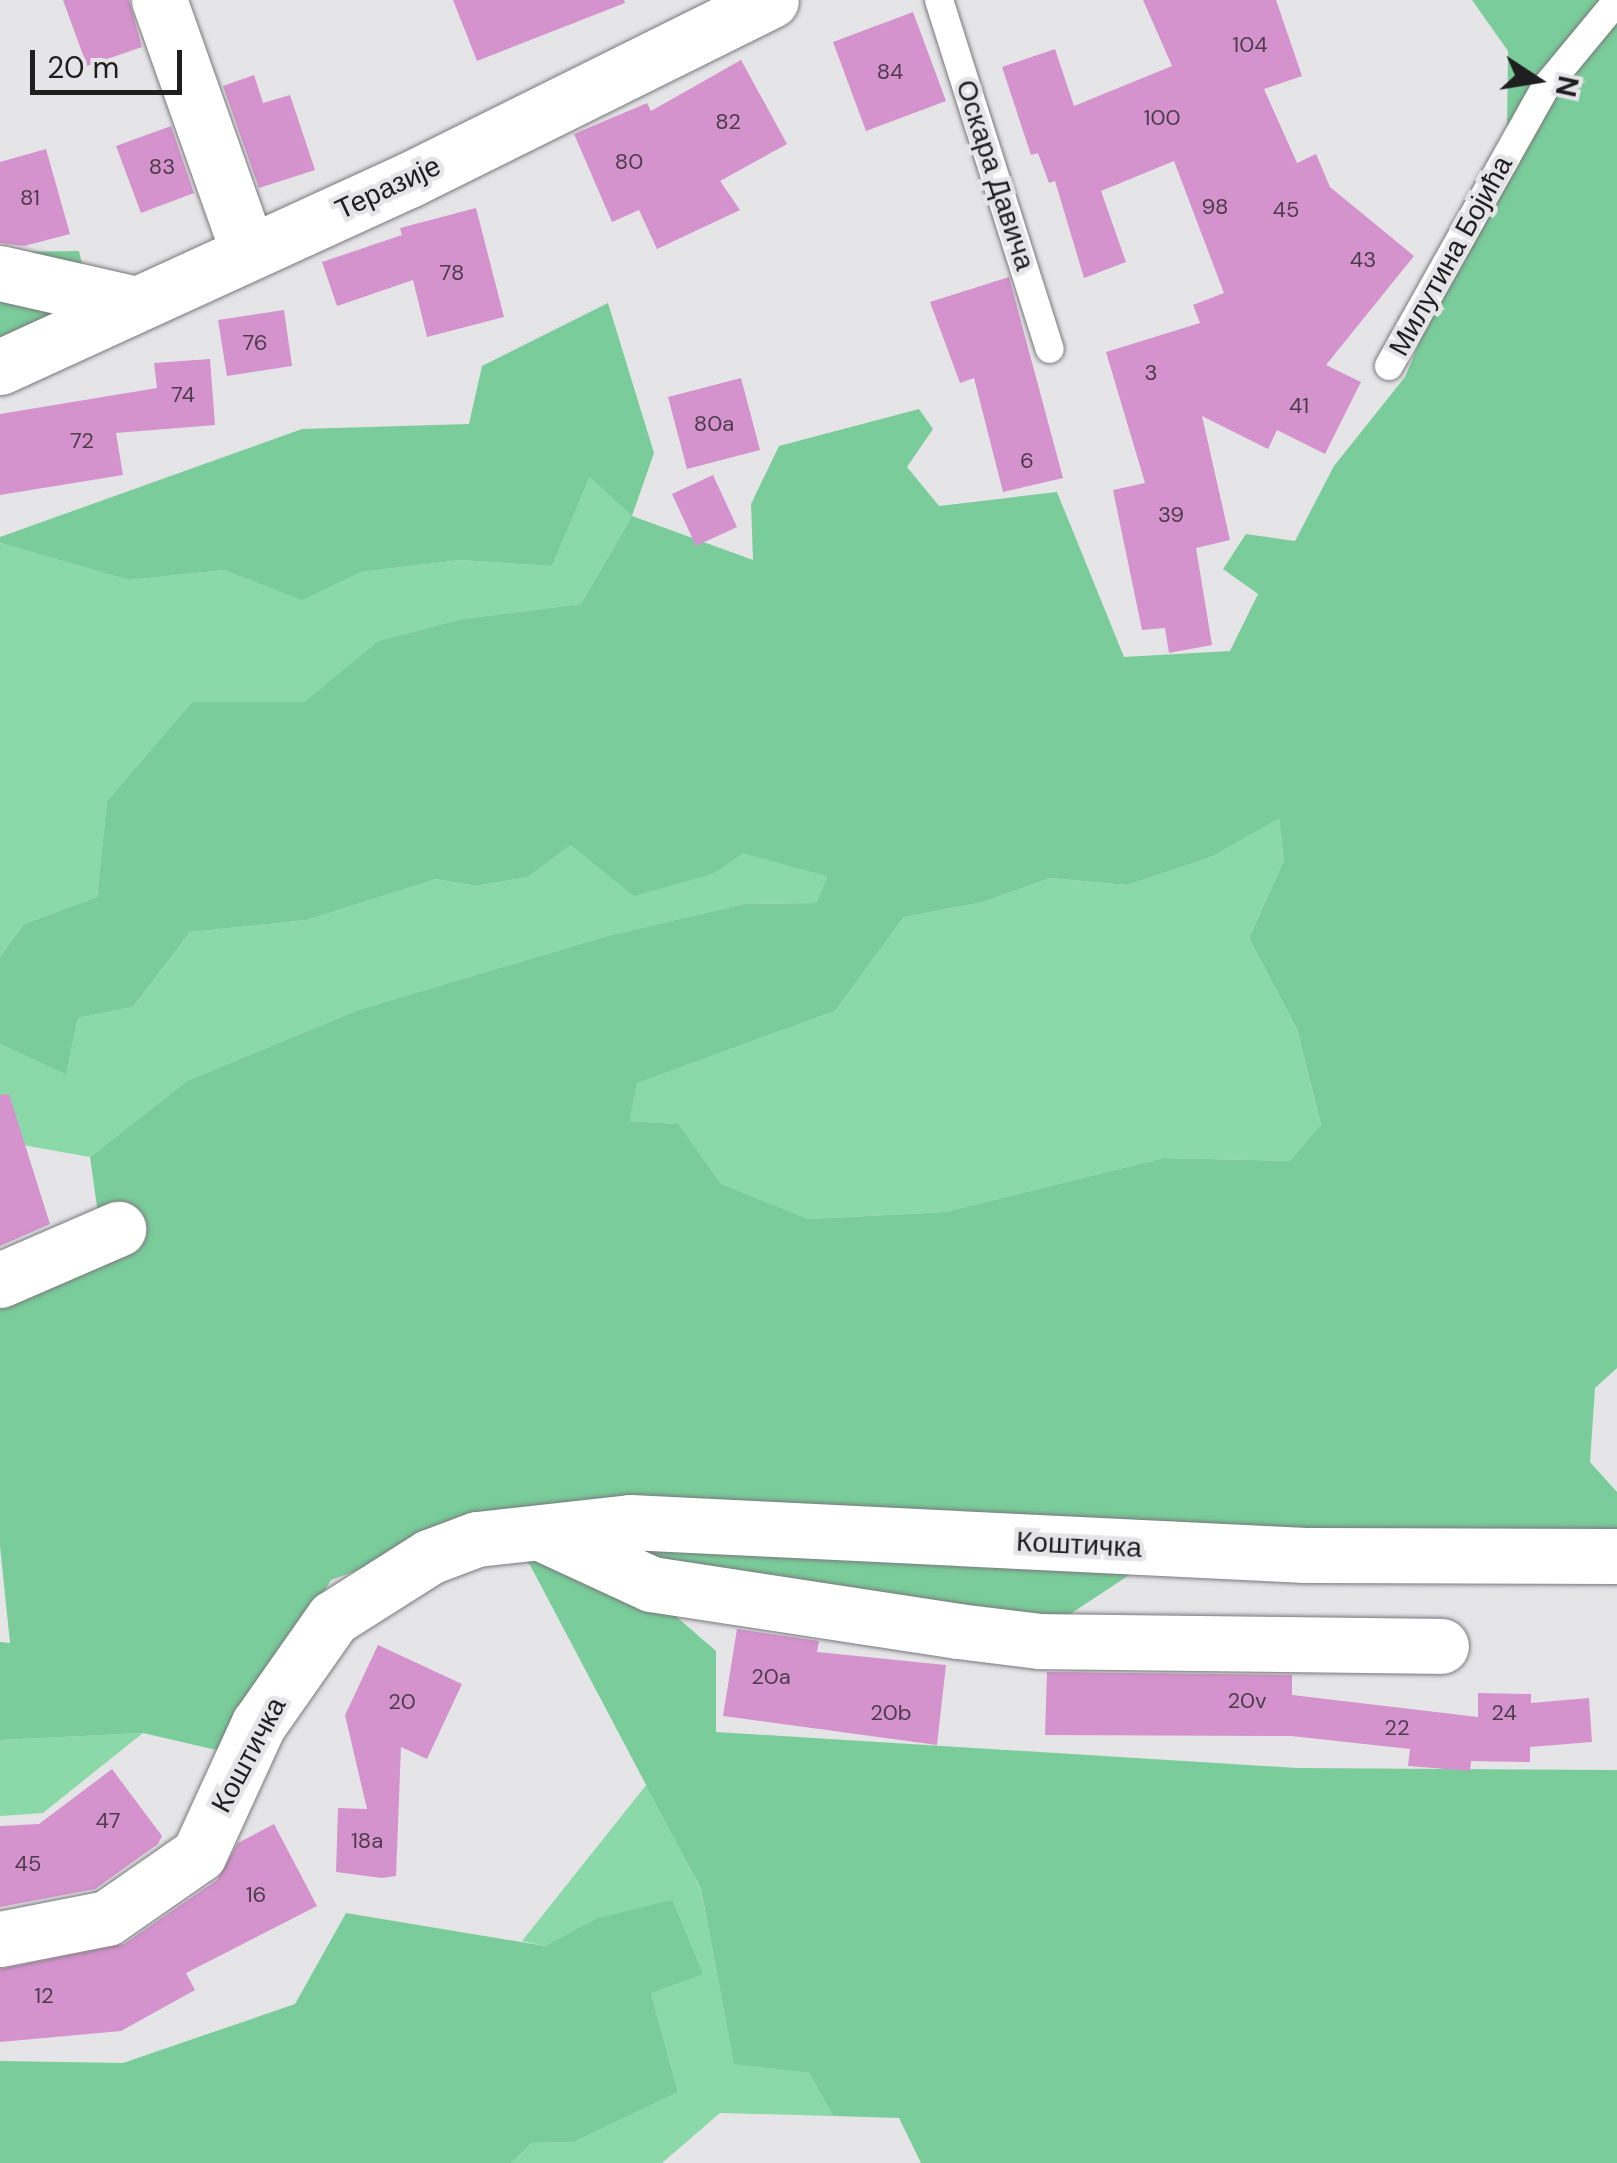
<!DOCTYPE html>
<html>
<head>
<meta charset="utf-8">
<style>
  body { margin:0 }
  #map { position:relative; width:1617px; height:2163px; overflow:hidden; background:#e5e5e8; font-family:"DM Sans",sans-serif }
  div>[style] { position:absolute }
  .green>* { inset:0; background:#8bd8a8 }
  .forest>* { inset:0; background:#7acc9a }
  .building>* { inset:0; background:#d493cd }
  .roads { filter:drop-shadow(0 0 2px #79787c) drop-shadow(0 0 2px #79787c) }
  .service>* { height:28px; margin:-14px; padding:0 14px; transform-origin:14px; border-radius:14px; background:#fff }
  .minor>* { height:55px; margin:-27.5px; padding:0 27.5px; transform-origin:27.5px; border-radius:27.5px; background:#fff }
  .tertiary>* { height:55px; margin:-27.5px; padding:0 27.5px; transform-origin:27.5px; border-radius:27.5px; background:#fff }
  span { translate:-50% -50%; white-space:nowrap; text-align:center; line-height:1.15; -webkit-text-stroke:9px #e5e5e8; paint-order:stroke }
  .number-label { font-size:22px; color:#4c3c4b }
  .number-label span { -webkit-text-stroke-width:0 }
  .street-label { font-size:28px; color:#1f1f20 }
  .north { position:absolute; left:1487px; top:30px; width:100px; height:100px; -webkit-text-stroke:8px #e5e5e8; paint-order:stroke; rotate:102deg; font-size:28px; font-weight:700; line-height:40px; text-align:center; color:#1f1f20 }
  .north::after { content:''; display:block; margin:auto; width:35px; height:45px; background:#1f1f20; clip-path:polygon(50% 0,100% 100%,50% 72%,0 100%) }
  .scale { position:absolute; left:30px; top:50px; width:152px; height:45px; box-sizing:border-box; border:5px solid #1f1f20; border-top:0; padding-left:12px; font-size:30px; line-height:35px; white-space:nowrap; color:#1f1f20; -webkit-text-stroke:8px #e5e5e8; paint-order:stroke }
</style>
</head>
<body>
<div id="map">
  <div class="green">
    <div style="clip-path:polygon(588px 476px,632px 516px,581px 604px,462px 619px,378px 641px,305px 703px,192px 702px,107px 801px,97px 897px,24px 924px,0 957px,0 543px,129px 580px,224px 570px,302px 599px,361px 572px,460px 560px,552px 566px)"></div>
    <div style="clip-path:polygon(1279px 817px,1284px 860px,1249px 938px,1297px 1029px,1321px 1126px,1290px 1161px,1164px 1158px,945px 1212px,807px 1219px,721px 1184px,677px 1124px,628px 1121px,636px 1083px,835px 1011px,904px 917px,983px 902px,1050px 878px,1127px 885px,1211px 857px)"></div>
    <div style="clip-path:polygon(571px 845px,715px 873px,743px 852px,827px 875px,818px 903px,744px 904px,607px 936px,358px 1010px,187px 1081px,90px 1157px,0 1141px,0 1044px,66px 1073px,78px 1018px,133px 1007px,190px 932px,307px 920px,436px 879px,476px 886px,528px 877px)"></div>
    <div style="clip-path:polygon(143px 1733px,43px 1813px,0 1816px,0 1740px)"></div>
    <div style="clip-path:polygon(647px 1784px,701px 1890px,734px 2063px,811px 2073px,833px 2116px,720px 2113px,662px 2163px,511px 2163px,532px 2143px,574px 2142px,678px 2092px,651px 1993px,595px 1919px,545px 1946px,522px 1941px)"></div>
  </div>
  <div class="forest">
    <div style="clip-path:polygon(evenodd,1472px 0,1617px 0,1617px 1368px,1595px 1388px,1590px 1462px,1617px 1492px,1617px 1543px,1143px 1566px,1058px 1622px,671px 1612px,716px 1651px,716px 1732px,1297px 1768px,1617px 1770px,1617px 2163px,921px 2163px,899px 2118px,833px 2116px,810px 2073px,734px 2064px,701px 1889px,530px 1565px,482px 1524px,331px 1580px,225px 1752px,143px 1733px,0 1740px,0 1642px,10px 1643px,0 1546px,0 1299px,103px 1249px,90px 1157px,187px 1081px,358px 1010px,607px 936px,744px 904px,817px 903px,827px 876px,743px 853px,715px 873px,634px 896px,571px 845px,528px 877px,476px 886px,436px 879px,307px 920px,190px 932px,133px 1007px,78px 1018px,66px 1074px,0 1044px,0 957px,24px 924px,97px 897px,107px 801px,192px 702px,305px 702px,378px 641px,462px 619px,581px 604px,632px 516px,589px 477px,552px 566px,460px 560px,361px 572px,302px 600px,224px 570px,129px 580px,0 543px,0 537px,302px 429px,469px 424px,482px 366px,608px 303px,654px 453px,632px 516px,753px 560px,751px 504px,779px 446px,919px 409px,933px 429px,907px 467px,939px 506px,1057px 492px,1124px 657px,1230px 651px,1258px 594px,1223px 569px,1246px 534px,1295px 541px,1334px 466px,1405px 377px,1507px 131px,1508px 51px,1472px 0,1279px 818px,1284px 860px,1249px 938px,1297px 1029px,1321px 1125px,1290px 1161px,1164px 1158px,945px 1212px,808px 1219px,721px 1184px,678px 1124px,629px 1121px,637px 1083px,835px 1011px,904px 917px,983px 902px,1050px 878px,1127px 885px,1211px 857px,1279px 818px)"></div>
    <div style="clip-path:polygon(79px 251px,93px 314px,0 356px,0 252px)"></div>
    <div style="clip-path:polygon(672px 1900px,703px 1974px,651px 1993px,678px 2092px,574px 2142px,532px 2143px,511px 2163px,0 2163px,0 2061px,123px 2063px,295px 2004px,346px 1913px,545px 1946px,595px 1919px)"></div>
  </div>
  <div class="building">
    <div style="clip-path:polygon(63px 0,129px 0,142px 47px,87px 66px)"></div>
    <div style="clip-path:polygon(453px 0,624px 0,625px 3px,477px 61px)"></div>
    <div style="clip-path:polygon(1143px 0,1276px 0,1302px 76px,1264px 89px,1297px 163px,1316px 154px,1330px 187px,1414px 256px,1326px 365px,1361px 382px,1325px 454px,1277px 430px,1268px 449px,1202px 416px,1230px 540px,1196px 548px,1212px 645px,1169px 653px,1165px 628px,1142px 630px,1113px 490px,1145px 483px,1106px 352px,1200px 323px,1193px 305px,1224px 293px,1174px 161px,1101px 191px,1126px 262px,1084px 278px,1055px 181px,1049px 183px,1038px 153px,1031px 155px,1002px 67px,1055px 49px,1074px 106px,1172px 66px)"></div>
    <div style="clip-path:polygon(913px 12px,946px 101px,866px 131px,833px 42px)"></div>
    <div style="clip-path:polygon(741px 60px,787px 144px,720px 181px,740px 210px,657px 249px,639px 210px,612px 222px,574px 134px,647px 103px,651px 111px)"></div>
    <div style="clip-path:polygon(254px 75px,263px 103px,290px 95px,315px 170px,259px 188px,223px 86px)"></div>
    <div style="clip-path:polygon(171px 126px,194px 193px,141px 213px,116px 146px)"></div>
    <div style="clip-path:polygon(46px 149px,70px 234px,24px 246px,0 243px,0 162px)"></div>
    <div style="clip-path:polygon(476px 208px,504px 317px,427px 337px,413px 280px,337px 306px,322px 262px,402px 235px,400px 228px)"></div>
    <div style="clip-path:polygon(1009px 277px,1063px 478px,1003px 492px,974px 378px,960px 383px,930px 302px)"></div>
    <div style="clip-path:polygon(284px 310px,292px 366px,227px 376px,218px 320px)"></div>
    <div style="clip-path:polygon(210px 359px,215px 425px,116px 433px,123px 475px,0 495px,0 414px,157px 388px,154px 363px)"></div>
    <div style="clip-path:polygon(741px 378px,760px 450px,687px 469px,668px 397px)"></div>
    <div style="clip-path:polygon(713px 475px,737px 527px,696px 546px,672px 494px)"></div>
    <div style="clip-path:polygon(9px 1094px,50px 1224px,0 1246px,0 1095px)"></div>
    <div style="clip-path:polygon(737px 1629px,819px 1641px,817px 1652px,946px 1665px,937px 1745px,723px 1716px)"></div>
    <div style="clip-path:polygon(378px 1645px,462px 1684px,427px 1759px,401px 1747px,396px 1876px,382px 1878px,336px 1872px,338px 1808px,367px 1809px,345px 1715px)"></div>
    <div style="clip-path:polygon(1047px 1672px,1292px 1675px,1292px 1695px,1478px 1717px,1478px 1693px,1531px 1694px,1531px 1703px,1589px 1698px,1592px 1742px,1530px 1747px,1530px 1762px,1471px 1761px,1470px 1771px,1408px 1766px,1410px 1749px,1291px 1736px,1045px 1735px)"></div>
    <div style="clip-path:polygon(112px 1769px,162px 1836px,158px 1844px,95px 1889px,0 1907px,0 1826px,39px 1824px)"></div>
    <div style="clip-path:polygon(274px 1824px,317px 1906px,186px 1973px,195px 1990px,121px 2031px,0 2042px,0 1969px,124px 1944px,217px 1880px,238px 1843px)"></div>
  </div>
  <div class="roads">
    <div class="service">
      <div style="left:939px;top:0;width:366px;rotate:72.4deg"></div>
      <div style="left:1389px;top:366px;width:319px;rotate:-60.7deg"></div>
      <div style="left:1545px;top:88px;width:113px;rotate:-50.4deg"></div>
    </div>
    <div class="minor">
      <div style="left:159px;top:0;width:266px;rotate:70.5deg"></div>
      <div style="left:0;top:273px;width:139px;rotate:12.8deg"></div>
      <div style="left:0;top:1280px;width:129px;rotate:-23.4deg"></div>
      <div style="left:543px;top:1534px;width:119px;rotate:24.8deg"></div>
      <div style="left:651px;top:1584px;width:311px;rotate:8.7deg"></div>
      <div style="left:958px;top:1631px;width:83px;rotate:7deg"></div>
      <div style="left:1040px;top:1641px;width:401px;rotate:0.7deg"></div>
      <div style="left:0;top:1939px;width:109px;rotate:-11.1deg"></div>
      <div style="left:107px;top:1918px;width:112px;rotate:-34.8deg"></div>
      <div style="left:199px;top:1854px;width:142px;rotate:-65.4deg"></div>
      <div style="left:258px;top:1725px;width:131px;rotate:-55deg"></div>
      <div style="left:333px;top:1618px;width:114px;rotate:-32.4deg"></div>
      <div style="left:429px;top:1557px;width:51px;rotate:-20.6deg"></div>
      <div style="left:477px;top:1539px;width:154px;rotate:-6.3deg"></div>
      <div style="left:630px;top:1522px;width:676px;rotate:2.8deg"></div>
      <div style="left:1305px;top:1555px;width:312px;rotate:0.2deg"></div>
    </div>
    <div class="tertiary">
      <div style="left:0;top:367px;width:450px;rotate:-24.6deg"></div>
      <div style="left:409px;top:180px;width:404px;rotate:-26.4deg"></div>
    </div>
  </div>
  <div class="number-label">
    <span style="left:1250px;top:45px">104</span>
    <span style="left:890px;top:72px">84</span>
    <span style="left:1162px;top:118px">100</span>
    <span style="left:728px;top:122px">82</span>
    <span style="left:629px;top:162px">80</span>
    <span style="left:162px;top:167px">83</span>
    <span style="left:30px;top:198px">81</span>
    <span style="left:1215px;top:207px">98</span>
    <span style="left:1286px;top:210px">45</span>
    <span style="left:1363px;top:260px">43</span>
    <span style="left:452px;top:273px">78</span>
    <span style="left:255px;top:343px">76</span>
    <span style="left:1151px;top:373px">3</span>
    <span style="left:183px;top:395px">74</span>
    <span style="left:1299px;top:406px">41</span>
    <span style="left:714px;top:424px">80a</span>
    <span style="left:82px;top:441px">72</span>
    <span style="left:1027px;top:461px">6</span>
    <span style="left:1171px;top:515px">39</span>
    <span style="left:771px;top:1677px">20a</span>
    <span style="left:1247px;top:1701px">20v</span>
    <span style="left:402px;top:1702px">20</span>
    <span style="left:891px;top:1713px">20b</span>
    <span style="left:1504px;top:1713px">24</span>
    <span style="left:1397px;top:1728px">22</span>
    <span style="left:108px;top:1821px">47</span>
    <span style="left:367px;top:1841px">18a</span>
    <span style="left:28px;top:1864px">45</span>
    <span style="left:256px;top:1895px">16</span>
    <span style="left:44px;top:1996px">12</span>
  </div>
  <div class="street-label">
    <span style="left:995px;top:175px;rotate:72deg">Оскара Давича</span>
    <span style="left:388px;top:188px;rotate:-25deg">Теразије</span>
    <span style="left:1451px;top:256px;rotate:-61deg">Милутина Бојића</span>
    <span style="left:1079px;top:1545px;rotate:3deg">Коштичка</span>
    <span style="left:249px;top:1755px;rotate:-62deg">Коштичка</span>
  </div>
  <div class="north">N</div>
  <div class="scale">20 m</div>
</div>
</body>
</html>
